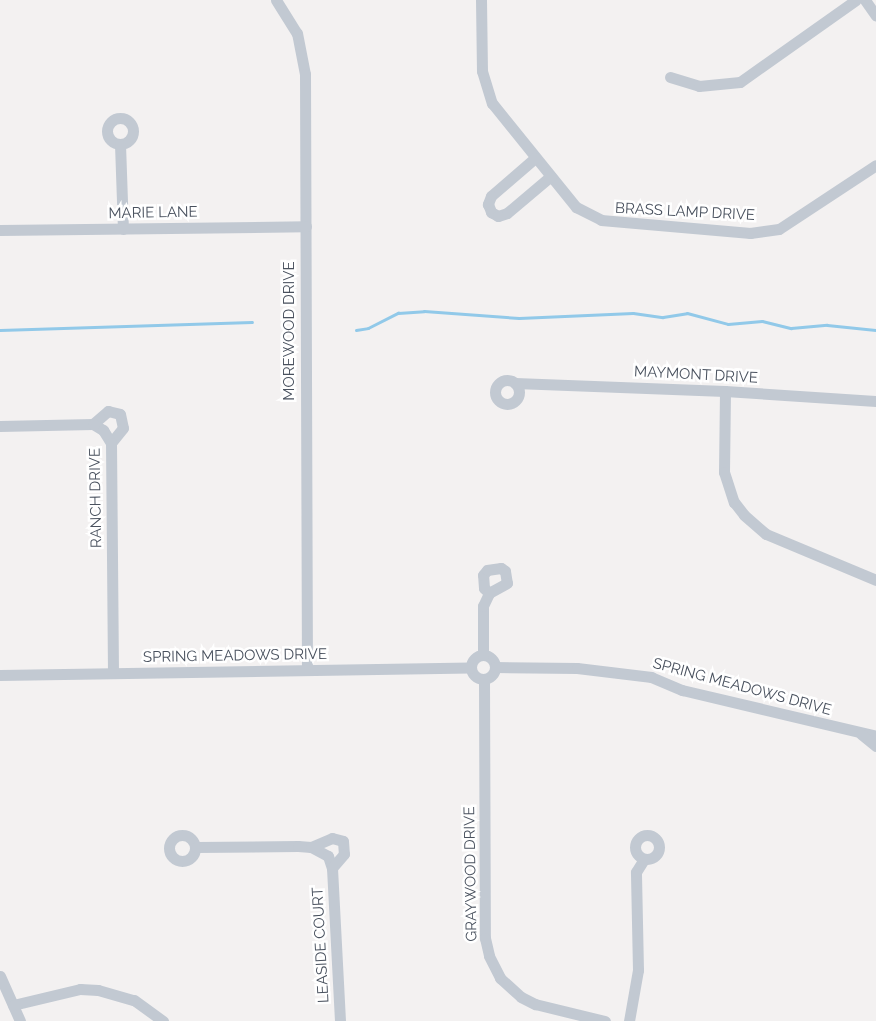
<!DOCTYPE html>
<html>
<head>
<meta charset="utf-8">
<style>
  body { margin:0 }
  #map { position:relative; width:876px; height:1021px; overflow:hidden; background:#f3f1f1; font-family:Raleway,sans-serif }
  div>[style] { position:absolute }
  .stream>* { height:3px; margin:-1.5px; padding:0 1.5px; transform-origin:1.5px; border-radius:1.5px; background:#91c9e9 }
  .minor>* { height:11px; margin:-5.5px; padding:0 5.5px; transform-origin:5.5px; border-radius:5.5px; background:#c2c9d2 }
  .minor>.ring { margin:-5.5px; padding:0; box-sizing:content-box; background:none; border:11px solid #c2c9d2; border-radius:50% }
  span { translate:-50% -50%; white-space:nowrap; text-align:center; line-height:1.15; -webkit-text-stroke:5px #fff; paint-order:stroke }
  .street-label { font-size:15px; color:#49515e }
</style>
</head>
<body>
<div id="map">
  <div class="stream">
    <div style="left:0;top:330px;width:252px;rotate:-1.8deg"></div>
    <div style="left:356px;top:330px;width:12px;rotate:-9deg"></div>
    <div style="left:368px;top:328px;width:34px;rotate:-27deg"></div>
    <div style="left:398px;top:313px;width:26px;rotate:-4deg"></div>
    <div style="left:424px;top:311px;width:95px;rotate:4.2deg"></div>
    <div style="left:519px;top:318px;width:114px;rotate:-2.5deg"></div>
    <div style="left:633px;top:313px;width:30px;rotate:8deg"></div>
    <div style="left:663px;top:317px;width:24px;rotate:-9deg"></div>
    <div style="left:687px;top:313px;width:42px;rotate:15deg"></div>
    <div style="left:728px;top:324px;width:34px;rotate:-5deg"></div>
    <div style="left:762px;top:321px;width:30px;rotate:14deg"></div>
    <div style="left:791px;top:328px;width:36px;rotate:-5deg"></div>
    <div style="left:827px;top:325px;width:49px;rotate:5.8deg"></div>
  </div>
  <div class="minor">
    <div style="left:276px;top:0;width:39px;rotate:58deg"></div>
    <div style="left:297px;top:33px;width:42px;rotate:79deg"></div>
    <div style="left:305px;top:74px;width:596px;rotate:89.81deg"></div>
    <div style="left:481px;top:0;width:71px;rotate:89.2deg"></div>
    <div style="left:482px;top:71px;width:34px;rotate:73deg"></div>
    <div style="left:492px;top:103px;width:134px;rotate:51.1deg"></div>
    <div style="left:576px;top:207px;width:28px;rotate:27deg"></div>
    <div style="left:601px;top:220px;width:150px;rotate:5deg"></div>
    <div style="left:750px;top:233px;width:29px;rotate:-8deg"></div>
    <div style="left:779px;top:229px;width:116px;rotate:-33.4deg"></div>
    <div style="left:865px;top:0;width:19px;rotate:55deg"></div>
    <div style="left:670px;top:77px;width:30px;rotate:17deg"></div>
    <div style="left:699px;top:86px;width:41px;rotate:-5.6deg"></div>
    <div style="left:740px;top:82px;width:142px;rotate:-35.3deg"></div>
    <div class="ring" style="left:107px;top:118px;width:15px;height:15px"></div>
    <div style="left:120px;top:144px;width:85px;rotate:88deg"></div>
    <div style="left:535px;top:158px;width:58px;rotate:139.2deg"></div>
    <div style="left:491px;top:196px;width:9px;rotate:111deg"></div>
    <div style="left:488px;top:204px;width:9px;rotate:69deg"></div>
    <div style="left:491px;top:212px;width:8px;rotate:30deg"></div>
    <div style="left:498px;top:216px;width:9px;rotate:-18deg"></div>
    <div style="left:507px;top:213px;width:57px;rotate:-40.1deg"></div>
    <div style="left:0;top:230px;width:306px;rotate:-0.7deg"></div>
    <div class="ring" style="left:495px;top:380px;width:13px;height:13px"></div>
    <div style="left:515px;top:383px;width:210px;rotate:2.2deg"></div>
    <div style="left:725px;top:391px;width:151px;rotate:3.8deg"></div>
    <div style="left:725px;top:391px;width:81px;rotate:90.7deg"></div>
    <div style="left:724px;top:472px;width:32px;rotate:72deg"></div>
    <div style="left:734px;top:502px;width:16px;rotate:52deg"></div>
    <div style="left:744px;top:515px;width:29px;rotate:41deg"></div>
    <div style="left:766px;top:534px;width:119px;rotate:22.7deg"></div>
    <div style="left:93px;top:424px;width:20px;rotate:-41deg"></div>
    <div style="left:108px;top:411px;width:12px;rotate:14deg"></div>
    <div style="left:120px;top:414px;width:14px;rotate:78deg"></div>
    <div style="left:123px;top:428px;width:19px;rotate:129deg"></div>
    <div style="left:0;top:426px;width:93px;rotate:-1.2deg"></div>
    <div style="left:93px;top:424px;width:12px;rotate:31deg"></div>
    <div style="left:103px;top:430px;width:15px;rotate:58deg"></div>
    <div style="left:111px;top:443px;width:230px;rotate:89.5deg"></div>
    <div class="ring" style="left:471px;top:655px;width:13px;height:13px"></div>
    <div style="left:483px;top:655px;width:49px;rotate:-90deg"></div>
    <div style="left:483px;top:606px;width:14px;rotate:-65deg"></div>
    <div style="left:489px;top:593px;width:7px;rotate:-135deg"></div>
    <div style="left:484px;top:588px;width:13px;rotate:-94deg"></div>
    <div style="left:483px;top:575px;width:6px;rotate:-51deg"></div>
    <div style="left:487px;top:570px;width:14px;rotate:-8deg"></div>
    <div style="left:501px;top:568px;width:5px;rotate:37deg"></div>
    <div style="left:505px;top:571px;width:12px;rotate:81deg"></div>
    <div style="left:507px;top:583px;width:21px;rotate:151deg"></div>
    <div style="left:495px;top:667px;width:82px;rotate:0.7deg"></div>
    <div style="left:577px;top:668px;width:75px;rotate:6.9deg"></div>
    <div style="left:651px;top:677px;width:34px;rotate:23deg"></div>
    <div style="left:682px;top:690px;width:199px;rotate:13.3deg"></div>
    <div style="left:0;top:675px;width:470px;rotate:-0.9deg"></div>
    <div style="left:484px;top:680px;width:258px;rotate:89.8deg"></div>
    <div style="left:485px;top:938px;width:18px;rotate:77deg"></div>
    <div style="left:489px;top:956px;width:25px;rotate:63deg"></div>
    <div style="left:500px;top:978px;width:28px;rotate:42deg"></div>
    <div style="left:521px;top:997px;width:16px;rotate:27deg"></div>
    <div style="left:535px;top:1004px;width:72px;rotate:13.7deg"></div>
    <div style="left:861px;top:734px;width:19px;rotate:39deg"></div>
    <div class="ring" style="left:169px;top:835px;width:15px;height:15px"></div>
    <div class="ring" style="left:635px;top:835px;width:13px;height:13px"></div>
    <div style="left:196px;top:847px;width:102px;rotate:-0.6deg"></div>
    <div style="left:298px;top:846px;width:13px;rotate:4deg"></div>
    <div style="left:311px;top:847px;width:19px;rotate:28deg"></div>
    <div style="left:328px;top:856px;width:13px;rotate:72deg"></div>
    <div style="left:332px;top:868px;width:153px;rotate:87deg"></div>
    <div style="left:311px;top:847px;width:23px;rotate:-23deg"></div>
    <div style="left:332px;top:838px;width:11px;rotate:15deg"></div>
    <div style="left:343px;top:841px;width:13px;rotate:86deg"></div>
    <div style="left:344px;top:854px;width:18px;rotate:131deg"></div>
    <div style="left:0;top:976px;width:49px;rotate:66deg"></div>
    <div style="left:13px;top:1005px;width:69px;rotate:-13.4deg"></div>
    <div style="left:80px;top:989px;width:18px;rotate:3deg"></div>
    <div style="left:98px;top:990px;width:37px;rotate:16deg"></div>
    <div style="left:134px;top:1000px;width:36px;rotate:36deg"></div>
    <div style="left:629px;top:1021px;width:52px;rotate:-80deg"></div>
    <div style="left:638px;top:970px;width:98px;rotate:-91.2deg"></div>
    <div style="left:636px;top:872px;width:15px;rotate:-58deg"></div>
  </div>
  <div class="street-label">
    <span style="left:685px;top:212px;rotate:3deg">BRASS LAMP DRIVE</span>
    <span style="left:153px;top:213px;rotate:-1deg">MARIE LANE</span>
    <span style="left:290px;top:331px;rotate:-90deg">MOREWOOD DRIVE</span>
    <span style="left:696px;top:375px;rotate:3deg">MAYMONT DRIVE</span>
    <span style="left:96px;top:498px;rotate:-91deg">RANCH DRIVE</span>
    <span style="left:235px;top:656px;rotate:-1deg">SPRING MEADOWS DRIVE</span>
    <span style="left:742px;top:687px;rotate:15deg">SPRING MEADOWS DRIVE</span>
    <span style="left:471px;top:874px;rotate:-91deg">GRAYWOOD DRIVE</span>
    <span style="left:321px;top:945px;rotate:-93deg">LEASIDE COURT</span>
  </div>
</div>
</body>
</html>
